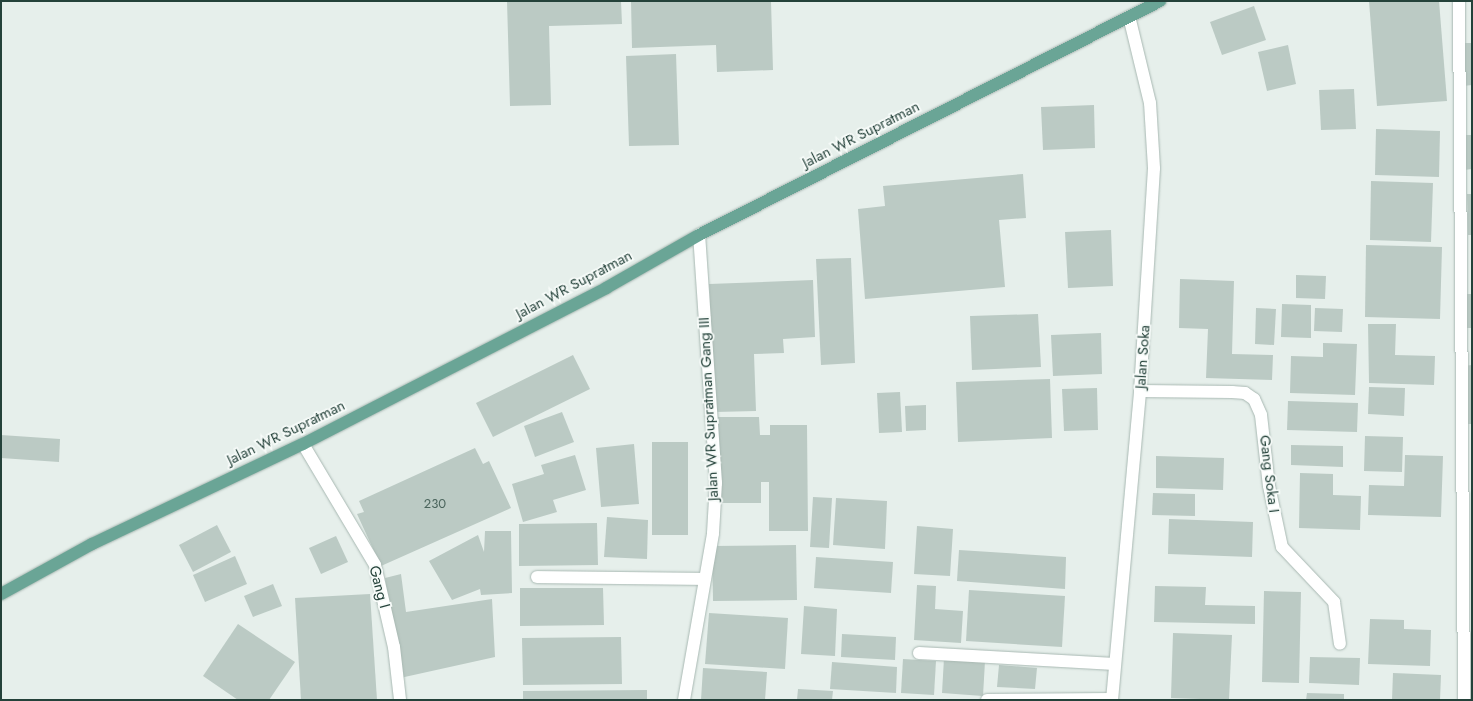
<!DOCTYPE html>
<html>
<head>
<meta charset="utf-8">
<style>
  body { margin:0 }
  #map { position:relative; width:1473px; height:701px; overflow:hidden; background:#e6efeb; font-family:Jost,sans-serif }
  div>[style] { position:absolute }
  .building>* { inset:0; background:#bbcac4 }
  .roads { filter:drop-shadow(0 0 1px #a8b8b2) drop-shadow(0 0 1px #a8b8b2) }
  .service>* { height:12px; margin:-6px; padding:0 6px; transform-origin:6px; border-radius:6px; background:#fff }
  .minor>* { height:12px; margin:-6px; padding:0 6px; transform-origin:6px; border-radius:6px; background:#fff }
  .primary>* { height:12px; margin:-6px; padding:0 6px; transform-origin:6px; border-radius:6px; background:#6aa596 }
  span { translate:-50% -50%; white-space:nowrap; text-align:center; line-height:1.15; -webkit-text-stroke:3.5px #f7fbf9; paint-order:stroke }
  .number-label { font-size:13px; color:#4a645c }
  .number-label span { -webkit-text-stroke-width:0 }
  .street-label { font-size:15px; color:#24423a }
  .frame { position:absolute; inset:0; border:2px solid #24423a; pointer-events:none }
</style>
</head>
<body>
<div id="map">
  <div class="building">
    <div style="clip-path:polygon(507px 1px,621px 1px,622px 24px,549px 26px,551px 105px,510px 106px)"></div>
    <div style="clip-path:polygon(631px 1px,771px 1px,773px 70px,717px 72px,716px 45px,632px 48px)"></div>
    <div style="clip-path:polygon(1369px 1px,1439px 1px,1447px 101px,1377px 106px)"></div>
    <div style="clip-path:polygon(1254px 6px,1266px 40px,1222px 55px,1210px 22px)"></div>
    <div style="clip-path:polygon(1462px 43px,1472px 43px,1472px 85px,1463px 86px)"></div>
    <div style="clip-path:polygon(1288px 45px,1296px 84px,1267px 91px,1258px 52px)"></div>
    <div style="clip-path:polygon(676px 54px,679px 145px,629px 146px,626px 56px)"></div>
    <div style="clip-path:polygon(1354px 89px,1356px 129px,1321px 130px,1319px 90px)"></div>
    <div style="clip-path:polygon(1094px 105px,1095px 148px,1043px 150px,1041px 107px)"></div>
    <div style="clip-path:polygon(1376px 129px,1440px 131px,1439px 177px,1375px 175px)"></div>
    <div style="clip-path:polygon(1463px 135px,1472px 135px,1472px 169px,1464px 170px)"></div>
    <div style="clip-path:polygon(1023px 174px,1026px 218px,999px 220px,1005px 287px,865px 299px,858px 209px,885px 206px,883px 186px)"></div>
    <div style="clip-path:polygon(1371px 181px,1433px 183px,1431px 242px,1370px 240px)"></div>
    <div style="clip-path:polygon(1467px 194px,1472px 194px,1472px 235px,1468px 235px)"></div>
    <div style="clip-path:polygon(1111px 230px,1113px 286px,1068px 288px,1065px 232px)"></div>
    <div style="clip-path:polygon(1366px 245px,1442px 247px,1440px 319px,1365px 317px)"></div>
    <div style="clip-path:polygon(851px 258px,855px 363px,821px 365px,816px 259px)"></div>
    <div style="clip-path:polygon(1296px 275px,1326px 276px,1325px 299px,1296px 298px)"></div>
    <div style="clip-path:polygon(1180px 279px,1234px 281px,1232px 354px,1273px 355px,1272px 380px,1206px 378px,1208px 329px,1179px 328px)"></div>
    <div style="clip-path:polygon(813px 280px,815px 337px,783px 339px,784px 353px,754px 354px,756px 411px,715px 412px,709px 284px)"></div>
    <div style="clip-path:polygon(1463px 294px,1472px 294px,1472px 328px,1465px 328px)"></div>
    <div style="clip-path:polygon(1282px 304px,1311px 305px,1311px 338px,1281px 337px)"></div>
    <div style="clip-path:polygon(1256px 308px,1276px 309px,1274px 345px,1255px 344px)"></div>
    <div style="clip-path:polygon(1315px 308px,1343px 309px,1342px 332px,1314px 331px)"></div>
    <div style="clip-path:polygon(1038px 314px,1041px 367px,972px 370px,970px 316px)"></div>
    <div style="clip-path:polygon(1368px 324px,1396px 324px,1395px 355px,1435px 356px,1434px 385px,1369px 383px)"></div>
    <div style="clip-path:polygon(1101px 333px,1102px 374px,1053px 376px,1051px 335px)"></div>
    <div style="clip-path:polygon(1323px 343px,1357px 344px,1355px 395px,1290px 393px,1291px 356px,1323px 357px)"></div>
    <div style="clip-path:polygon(573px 355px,590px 389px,493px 437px,476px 403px)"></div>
    <div style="clip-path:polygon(1472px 365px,1472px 424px,1465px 424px,1463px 366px)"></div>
    <div style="clip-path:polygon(1050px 379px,1052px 438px,958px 442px,956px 382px)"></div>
    <div style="clip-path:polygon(1369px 387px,1405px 388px,1404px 416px,1368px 414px)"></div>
    <div style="clip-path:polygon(1097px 388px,1098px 430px,1064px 431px,1062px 389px)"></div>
    <div style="clip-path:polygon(900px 392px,902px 432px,879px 433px,877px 393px)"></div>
    <div style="clip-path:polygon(1288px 401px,1358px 403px,1357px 432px,1287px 430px)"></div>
    <div style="clip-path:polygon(926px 405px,926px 430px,906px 431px,905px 406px)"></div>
    <div style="clip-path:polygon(562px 412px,574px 442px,535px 457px,524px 426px)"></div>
    <div style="clip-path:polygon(718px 417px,759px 417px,760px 435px,770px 435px,770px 425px,807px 425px,808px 531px,769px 531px,769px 482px,761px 482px,761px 503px,719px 503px)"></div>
    <div style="clip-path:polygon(1px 435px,60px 439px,59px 462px,1px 458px)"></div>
    <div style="clip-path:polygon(1365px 436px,1403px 437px,1402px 472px,1364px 471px)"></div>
    <div style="clip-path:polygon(652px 442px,688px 442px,688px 535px,652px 535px)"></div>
    <div style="clip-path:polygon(634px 444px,639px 504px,601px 507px,596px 448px)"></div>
    <div style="clip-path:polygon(1291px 445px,1343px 446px,1343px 467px,1291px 465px)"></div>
    <div style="clip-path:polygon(475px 448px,483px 464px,489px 461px,511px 508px,381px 566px,357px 514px,364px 512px,359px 501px)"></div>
    <div style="clip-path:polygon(575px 455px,586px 490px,553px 500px,557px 512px,523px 522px,512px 484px,544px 474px,541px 465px)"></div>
    <div style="clip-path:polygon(1405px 455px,1443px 456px,1441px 517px,1368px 515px,1369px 485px,1404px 486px)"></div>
    <div style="clip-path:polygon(1156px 456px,1224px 458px,1223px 490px,1156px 488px)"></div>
    <div style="clip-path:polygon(1300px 473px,1333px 474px,1333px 495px,1361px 496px,1360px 530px,1299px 528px)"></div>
    <div style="clip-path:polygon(1153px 493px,1195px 494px,1195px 516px,1152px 515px)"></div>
    <div style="clip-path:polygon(813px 497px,832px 498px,829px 548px,810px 547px)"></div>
    <div style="clip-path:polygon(836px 498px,887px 501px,885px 549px,833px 545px)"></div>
    <div style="clip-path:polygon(607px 517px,648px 520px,647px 559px,604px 557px)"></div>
    <div style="clip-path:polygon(1169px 519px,1253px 522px,1252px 557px,1168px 554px)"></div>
    <div style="clip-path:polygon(597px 523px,598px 565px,519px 566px,519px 524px)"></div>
    <div style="clip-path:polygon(217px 525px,231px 552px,193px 572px,179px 545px)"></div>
    <div style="clip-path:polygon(917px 526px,953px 529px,950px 576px,914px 574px)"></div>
    <div style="clip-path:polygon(485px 531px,511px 531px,512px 593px,481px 595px,480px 589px,452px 600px,429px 561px,478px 535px,484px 552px)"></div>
    <div style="clip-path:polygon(336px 536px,348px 562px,321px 574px,309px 548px)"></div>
    <div style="clip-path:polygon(796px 545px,797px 600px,713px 601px,712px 546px)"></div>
    <div style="clip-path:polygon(959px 550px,1066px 557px,1065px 589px,957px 581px)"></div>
    <div style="clip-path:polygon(235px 556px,247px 584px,205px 602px,193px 575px)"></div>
    <div style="clip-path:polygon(816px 557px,893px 562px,891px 593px,814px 588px)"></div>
    <div style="clip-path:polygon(401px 574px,406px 612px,492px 599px,495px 657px,400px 678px,385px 578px)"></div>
    <div style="clip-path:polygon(273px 584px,282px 606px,253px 617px,244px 596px)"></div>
    <div style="clip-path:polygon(917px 585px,936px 586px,935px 609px,963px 611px,961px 643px,914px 640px)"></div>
    <div style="clip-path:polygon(1155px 586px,1206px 587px,1205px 605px,1255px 606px,1255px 624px,1154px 622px)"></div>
    <div style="clip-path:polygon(520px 588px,603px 588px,604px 625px,520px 626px)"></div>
    <div style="clip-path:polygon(969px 590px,1065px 596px,1062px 647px,966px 641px)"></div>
    <div style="clip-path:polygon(1264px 591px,1301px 592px,1299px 683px,1262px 682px)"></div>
    <div style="clip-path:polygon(370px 594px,377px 700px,301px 700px,295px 598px)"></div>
    <div style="clip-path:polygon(804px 606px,837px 609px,835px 656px,801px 654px)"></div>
    <div style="clip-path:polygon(709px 613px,788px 618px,785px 669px,705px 664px)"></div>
    <div style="clip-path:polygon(1370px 619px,1404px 620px,1404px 629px,1431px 630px,1430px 666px,1368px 664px)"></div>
    <div style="clip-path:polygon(238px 624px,295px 662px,269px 700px,238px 700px,203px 676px)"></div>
    <div style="clip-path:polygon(1173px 633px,1232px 635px,1229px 700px,1171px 698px)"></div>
    <div style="clip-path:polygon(842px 634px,896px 637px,895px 660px,841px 657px)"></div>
    <div style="clip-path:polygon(621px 637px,622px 684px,523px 685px,522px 638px)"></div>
    <div style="clip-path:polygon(1310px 657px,1360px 658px,1359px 685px,1309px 683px)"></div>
    <div style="clip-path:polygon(944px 658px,985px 661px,983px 696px,942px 693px)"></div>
    <div style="clip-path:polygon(903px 659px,936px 661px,934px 695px,901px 693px)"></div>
    <div style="clip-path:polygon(832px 662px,897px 667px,896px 693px,830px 689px)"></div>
    <div style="clip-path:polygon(999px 665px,1037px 668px,1035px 689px,997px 687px)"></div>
    <div style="clip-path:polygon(703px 668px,767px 672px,765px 700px,701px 700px)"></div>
    <div style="clip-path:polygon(1393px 673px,1441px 675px,1440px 700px,1392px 700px)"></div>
    <div style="clip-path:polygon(798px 689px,833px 691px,832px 700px,797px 700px)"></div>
    <div style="clip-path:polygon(647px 690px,647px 700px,523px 700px,523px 691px)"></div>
    <div style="clip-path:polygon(1307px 693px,1344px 694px,1344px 700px,1306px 700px)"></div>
  </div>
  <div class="roads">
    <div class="service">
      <div style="left:537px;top:577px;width:167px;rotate:0.7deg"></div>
      <div style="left:919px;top:653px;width:196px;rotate:3.2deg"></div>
    </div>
    <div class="minor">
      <div style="left:1459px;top:1px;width:699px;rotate:89.59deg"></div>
      <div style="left:1140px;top:391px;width:92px;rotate:0.6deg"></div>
      <div style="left:1232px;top:392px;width:13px;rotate:4deg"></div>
      <div style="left:1245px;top:393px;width:11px;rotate:34deg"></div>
      <div style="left:1254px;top:399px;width:17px;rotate:66deg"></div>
      <div style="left:1261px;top:415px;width:71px;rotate:83.6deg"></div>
      <div style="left:1269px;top:486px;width:62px;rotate:78deg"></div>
      <div style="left:1282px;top:547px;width:76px;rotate:46.6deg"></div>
      <div style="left:1334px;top:602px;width:42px;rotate:81.9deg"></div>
      <div style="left:303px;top:444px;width:141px;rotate:59.2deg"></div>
      <div style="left:375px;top:565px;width:84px;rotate:77deg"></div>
      <div style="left:394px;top:647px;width:53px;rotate:83.5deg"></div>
      <div style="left:684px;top:700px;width:169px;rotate:-80.1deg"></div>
      <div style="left:713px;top:533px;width:50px;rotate:-86.6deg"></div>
      <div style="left:716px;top:483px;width:249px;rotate:-93.9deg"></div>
      <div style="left:987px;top:700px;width:125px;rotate:-0.5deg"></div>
      <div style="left:1112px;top:700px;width:310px;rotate:-84.8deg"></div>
      <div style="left:1140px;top:391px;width:223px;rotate:-86.4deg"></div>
      <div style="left:1154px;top:168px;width:65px;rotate:-93.5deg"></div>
      <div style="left:1150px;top:103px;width:89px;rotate:-103.6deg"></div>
    </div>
    <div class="primary">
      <div style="left:1px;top:594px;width:104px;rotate:-28.8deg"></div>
      <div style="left:92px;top:544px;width:233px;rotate:-25.4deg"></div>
      <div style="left:303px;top:444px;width:341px;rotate:-27.2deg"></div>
      <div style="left:606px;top:288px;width:107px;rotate:-29.7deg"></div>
      <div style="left:699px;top:235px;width:517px;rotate:-26.91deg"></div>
    </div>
  </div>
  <div class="number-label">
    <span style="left:435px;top:504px">230</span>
  </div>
  <div class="street-label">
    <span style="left:861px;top:135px;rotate:-27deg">Jalan WR Supratman</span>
    <span style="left:574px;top:285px;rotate:-28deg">Jalan WR Supratman</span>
    <span style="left:1143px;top:357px;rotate:-86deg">Jalan Soka</span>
    <span style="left:709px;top:409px;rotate:-93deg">Jalan WR Supratman Gang III</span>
    <span style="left:286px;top:433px;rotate:-26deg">Jalan WR Supratman</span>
    <span style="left:1269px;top:474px;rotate:83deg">Gang Soka I</span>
    <span style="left:379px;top:587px;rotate:75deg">Gang I</span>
  </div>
  <div class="frame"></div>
</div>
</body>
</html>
